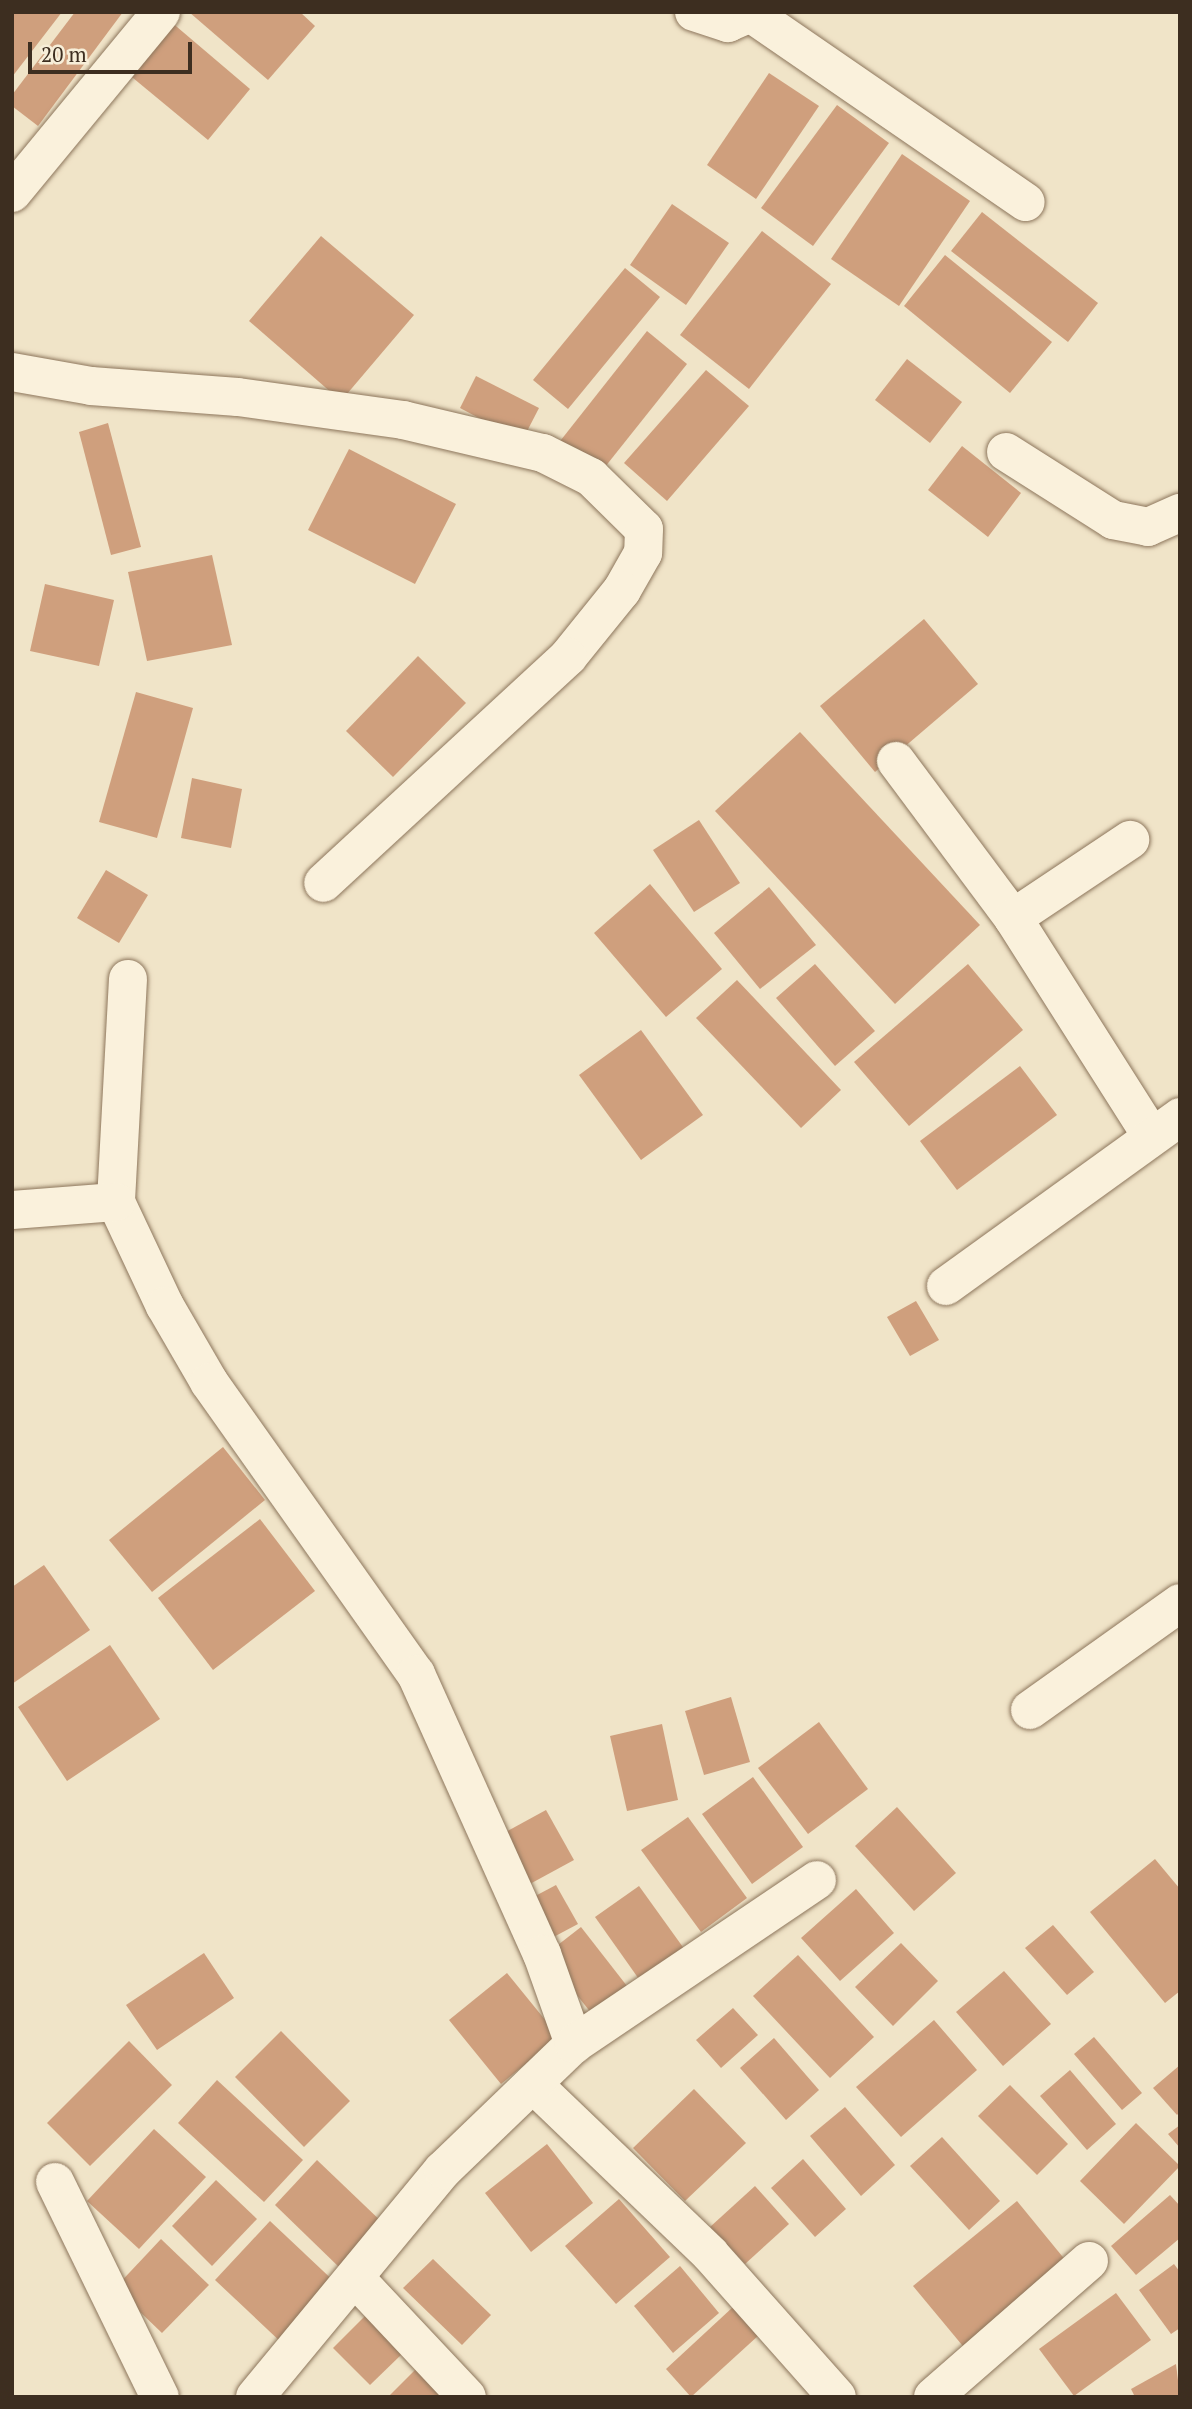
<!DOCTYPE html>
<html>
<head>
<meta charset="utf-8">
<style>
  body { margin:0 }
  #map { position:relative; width:1192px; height:2409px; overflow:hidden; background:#f0e4c8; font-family:"PT Serif",serif }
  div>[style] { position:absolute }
  .building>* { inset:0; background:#cf9f7d }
  .roads { filter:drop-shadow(0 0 2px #8d765c) drop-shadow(0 0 2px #8d765c) }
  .minor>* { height:38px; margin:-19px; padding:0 19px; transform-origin:19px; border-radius:19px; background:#faf1dc }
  span { translate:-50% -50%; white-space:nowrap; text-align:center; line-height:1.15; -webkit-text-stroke:5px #f7eed8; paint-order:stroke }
  .frame { position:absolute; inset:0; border:14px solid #3d2e20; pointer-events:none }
  .scale { position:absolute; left:28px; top:42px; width:164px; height:32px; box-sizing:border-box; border:4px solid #3d2e20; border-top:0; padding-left:9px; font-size:21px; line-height:24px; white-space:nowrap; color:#3d2e20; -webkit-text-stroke:5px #f7eed8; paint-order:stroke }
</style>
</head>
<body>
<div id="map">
  <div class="building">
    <div style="clip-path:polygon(12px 12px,62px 12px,12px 77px)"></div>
    <div style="clip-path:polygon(75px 12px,123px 12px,38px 126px,12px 106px,12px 95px)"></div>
    <div style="clip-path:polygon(189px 12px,300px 12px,315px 26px,268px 80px)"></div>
    <div style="clip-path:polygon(170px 21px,250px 89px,208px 140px,127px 73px)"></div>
    <div style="clip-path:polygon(769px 73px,819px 106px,756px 199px,707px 165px)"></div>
    <div style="clip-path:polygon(837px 105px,889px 143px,813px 246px,761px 208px)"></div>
    <div style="clip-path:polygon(902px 154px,970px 201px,899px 306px,831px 259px)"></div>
    <div style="clip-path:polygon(672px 204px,729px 243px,686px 305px,630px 265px)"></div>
    <div style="clip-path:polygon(982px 212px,1098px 303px,1068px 342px,951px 251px)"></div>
    <div style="clip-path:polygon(762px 231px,831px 284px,749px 389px,680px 335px)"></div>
    <div style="clip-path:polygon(321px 236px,414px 315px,341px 401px,249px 321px)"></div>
    <div style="clip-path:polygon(945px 255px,1052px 342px,1010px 393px,904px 306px)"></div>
    <div style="clip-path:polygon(625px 268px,660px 297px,568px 409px,533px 380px)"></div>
    <div style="clip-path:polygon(647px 331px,687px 364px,597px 477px,557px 445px)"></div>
    <div style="clip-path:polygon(907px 359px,962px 402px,930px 443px,875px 400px)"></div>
    <div style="clip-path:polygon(706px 370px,749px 406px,667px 501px,624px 463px)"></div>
    <div style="clip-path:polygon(476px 376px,539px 408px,522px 441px,460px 408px)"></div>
    <div style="clip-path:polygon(108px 423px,141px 547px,111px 555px,79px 432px)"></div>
    <div style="clip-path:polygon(962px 446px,1021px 493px,988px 537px,928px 490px)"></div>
    <div style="clip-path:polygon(349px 449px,456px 504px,415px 584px,308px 530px)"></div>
    <div style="clip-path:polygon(212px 555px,232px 645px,147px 661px,128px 572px)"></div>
    <div style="clip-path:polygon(45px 584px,114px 600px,99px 666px,30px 651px)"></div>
    <div style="clip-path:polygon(924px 619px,978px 684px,875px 772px,820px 706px)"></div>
    <div style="clip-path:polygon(418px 656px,466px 703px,393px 777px,346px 731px)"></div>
    <div style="clip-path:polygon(136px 692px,193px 708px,157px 838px,99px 822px)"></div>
    <div style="clip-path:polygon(800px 732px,980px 925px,895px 1004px,715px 811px)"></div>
    <div style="clip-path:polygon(192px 778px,242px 789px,231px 848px,181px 838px)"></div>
    <div style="clip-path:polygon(699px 820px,740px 883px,694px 912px,653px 850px)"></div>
    <div style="clip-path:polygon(106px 870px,148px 895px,119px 943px,77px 918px)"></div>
    <div style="clip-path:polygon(650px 884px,722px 969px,666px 1017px,594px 933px)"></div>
    <div style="clip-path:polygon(769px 887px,816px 945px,760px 989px,714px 933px)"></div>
    <div style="clip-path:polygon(815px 964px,875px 1031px,835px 1066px,776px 998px)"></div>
    <div style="clip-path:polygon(968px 964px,1023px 1030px,909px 1126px,854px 1062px)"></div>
    <div style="clip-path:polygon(737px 980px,841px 1090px,801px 1128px,696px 1018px)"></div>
    <div style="clip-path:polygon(641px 1030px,703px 1115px,641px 1160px,579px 1075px)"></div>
    <div style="clip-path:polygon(1020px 1066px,1057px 1115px,957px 1190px,920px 1141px)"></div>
    <div style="clip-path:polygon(916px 1301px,939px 1340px,910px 1356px,887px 1317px)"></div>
    <div style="clip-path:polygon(223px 1447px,265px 1500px,152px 1592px,109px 1540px)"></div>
    <div style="clip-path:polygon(260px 1519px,315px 1591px,213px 1670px,158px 1598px)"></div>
    <div style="clip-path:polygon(44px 1565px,90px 1630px,12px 1684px,12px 1587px)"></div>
    <div style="clip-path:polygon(110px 1645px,160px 1719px,67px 1781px,18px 1707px)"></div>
    <div style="clip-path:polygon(731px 1697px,750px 1762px,704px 1775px,685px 1711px)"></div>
    <div style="clip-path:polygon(819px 1722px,868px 1789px,808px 1834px,758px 1768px)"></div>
    <div style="clip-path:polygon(662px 1724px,678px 1800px,627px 1811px,610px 1736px)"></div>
    <div style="clip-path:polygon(753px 1777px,803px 1847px,752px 1884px,702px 1814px)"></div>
    <div style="clip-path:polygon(897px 1807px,956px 1873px,914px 1911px,855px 1846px)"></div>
    <div style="clip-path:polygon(546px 1810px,574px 1860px,528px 1885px,502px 1834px)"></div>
    <div style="clip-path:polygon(688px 1817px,747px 1898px,701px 1932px,641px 1850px)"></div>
    <div style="clip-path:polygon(1155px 1859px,1180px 1889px,1180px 1991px,1165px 2003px,1090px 1912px)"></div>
    <div style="clip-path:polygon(556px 1885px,578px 1924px,546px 1941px,524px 1902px)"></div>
    <div style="clip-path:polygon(639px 1886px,685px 1950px,641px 1982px,595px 1917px)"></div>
    <div style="clip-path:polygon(856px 1889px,894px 1933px,840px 1981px,801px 1938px)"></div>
    <div style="clip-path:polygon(1053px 1925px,1094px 1972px,1067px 1995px,1025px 1948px)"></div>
    <div style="clip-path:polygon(581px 1927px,627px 1986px,592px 2014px,545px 1955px)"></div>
    <div style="clip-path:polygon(901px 1943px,938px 1981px,893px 2026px,855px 1987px)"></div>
    <div style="clip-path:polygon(204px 1953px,234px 1998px,157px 2050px,126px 2005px)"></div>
    <div style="clip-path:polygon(798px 1955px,874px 2037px,830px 2078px,753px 1996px)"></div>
    <div style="clip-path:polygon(1004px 1971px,1051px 2024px,1003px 2066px,956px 2012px)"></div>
    <div style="clip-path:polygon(507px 1973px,559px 2037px,501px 2084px,449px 2020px)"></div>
    <div style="clip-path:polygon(733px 2008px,758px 2035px,721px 2068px,696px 2040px)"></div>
    <div style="clip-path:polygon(934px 2020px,977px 2070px,901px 2137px,856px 2087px)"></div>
    <div style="clip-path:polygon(281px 2031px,350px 2101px,304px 2147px,235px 2077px)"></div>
    <div style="clip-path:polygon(1094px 2037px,1142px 2093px,1122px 2110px,1074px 2054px)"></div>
    <div style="clip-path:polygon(774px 2038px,819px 2090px,786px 2120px,740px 2068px)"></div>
    <div style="clip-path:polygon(129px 2041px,172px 2085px,90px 2166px,47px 2123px)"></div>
    <div style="clip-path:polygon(1180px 2065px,1180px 2112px,1177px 2115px,1153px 2088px)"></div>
    <div style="clip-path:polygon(1070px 2070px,1116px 2124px,1087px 2150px,1040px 2096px)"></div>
    <div style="clip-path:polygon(217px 2080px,303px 2160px,264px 2202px,178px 2123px)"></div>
    <div style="clip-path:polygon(1010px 2085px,1068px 2144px,1037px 2175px,978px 2116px)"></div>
    <div style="clip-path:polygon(694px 2089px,746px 2143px,685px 2201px,633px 2148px)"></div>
    <div style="clip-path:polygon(845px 2107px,895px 2165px,861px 2196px,810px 2136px)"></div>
    <div style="clip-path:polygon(1136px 2123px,1180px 2166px,1124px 2224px,1080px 2181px)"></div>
    <div style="clip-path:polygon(1180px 2125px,1180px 2148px,1168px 2134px)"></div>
    <div style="clip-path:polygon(154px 2129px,206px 2177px,139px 2249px,87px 2201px)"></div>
    <div style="clip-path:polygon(942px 2137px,1000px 2201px,969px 2230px,910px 2166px)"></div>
    <div style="clip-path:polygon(547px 2144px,593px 2203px,531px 2252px,485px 2193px)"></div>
    <div style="clip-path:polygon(803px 2159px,846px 2209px,815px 2237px,771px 2188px)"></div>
    <div style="clip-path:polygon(317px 2160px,385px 2225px,342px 2270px,275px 2205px)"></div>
    <div style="clip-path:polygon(216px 2180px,257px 2219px,212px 2266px,172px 2226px)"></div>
    <div style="clip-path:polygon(755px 2186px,789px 2224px,745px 2264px,710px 2227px)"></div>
    <div style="clip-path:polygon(1170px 2195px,1180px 2206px,1180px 2238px,1136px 2275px,1111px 2246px)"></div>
    <div style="clip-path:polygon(619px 2199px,670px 2257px,616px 2304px,565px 2246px)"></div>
    <div style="clip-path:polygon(1017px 2201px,1071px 2267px,967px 2351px,913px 2286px)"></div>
    <div style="clip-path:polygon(270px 2221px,339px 2286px,284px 2345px,215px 2280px)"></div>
    <div style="clip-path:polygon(161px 2239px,209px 2285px,162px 2333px,115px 2288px)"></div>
    <div style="clip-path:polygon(433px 2259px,491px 2315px,462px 2345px,403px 2288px)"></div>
    <div style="clip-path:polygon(1174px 2264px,1180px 2272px,1180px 2328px,1171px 2334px,1139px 2290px)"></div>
    <div style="clip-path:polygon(680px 2266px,719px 2313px,673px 2353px,634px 2306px)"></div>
    <div style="clip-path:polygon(1116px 2293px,1151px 2340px,1074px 2396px,1039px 2349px)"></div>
    <div style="clip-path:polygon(733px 2307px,759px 2335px,691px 2397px,666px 2369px)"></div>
    <div style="clip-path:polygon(366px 2315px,403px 2353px,370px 2385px,333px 2348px)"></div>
    <div style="clip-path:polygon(423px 2362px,458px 2397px,388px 2397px)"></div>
    <div style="clip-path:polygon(1176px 2364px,1180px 2397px,1135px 2397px,1131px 2389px)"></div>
  </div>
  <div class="roads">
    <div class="minor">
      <div style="left:694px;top:12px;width:36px;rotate:18deg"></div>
      <div style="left:728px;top:23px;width:27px;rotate:-24deg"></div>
      <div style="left:752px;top:14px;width:332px;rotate:34.5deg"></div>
      <div style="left:12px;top:193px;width:234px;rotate:-50.5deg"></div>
      <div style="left:12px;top:372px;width:80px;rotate:10deg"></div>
      <div style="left:91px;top:386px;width:147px;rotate:4.3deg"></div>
      <div style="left:238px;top:397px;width:167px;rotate:7.9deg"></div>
      <div style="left:403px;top:420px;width:144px;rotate:13.3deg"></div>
      <div style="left:543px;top:453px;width:54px;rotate:26.6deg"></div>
      <div style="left:591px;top:477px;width:74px;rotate:44.5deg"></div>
      <div style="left:644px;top:529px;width:24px;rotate:92deg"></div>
      <div style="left:643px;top:553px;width:43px;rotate:119.6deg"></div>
      <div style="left:622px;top:590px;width:86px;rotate:128.9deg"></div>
      <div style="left:568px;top:657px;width:333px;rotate:137.3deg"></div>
      <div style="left:1006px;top:452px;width:127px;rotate:32.4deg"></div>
      <div style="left:1113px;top:520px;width:36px;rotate:11deg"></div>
      <div style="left:1148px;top:527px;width:35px;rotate:-24deg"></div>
      <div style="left:896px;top:761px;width:196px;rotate:53.3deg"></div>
      <div style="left:1013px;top:918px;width:259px;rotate:57.6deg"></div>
      <div style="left:1013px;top:918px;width:141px;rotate:-33.7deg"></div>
      <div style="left:128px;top:979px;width:223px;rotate:93.1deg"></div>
      <div style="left:116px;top:1202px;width:115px;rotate:64.8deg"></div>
      <div style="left:165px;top:1306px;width:88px;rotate:59.9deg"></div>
      <div style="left:209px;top:1382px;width:358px;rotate:54.7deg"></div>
      <div style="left:416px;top:1674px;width:307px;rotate:65.8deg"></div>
      <div style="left:542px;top:1954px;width:96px;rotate:70.4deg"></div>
      <div style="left:12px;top:1210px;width:104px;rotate:-4.4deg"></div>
      <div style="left:946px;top:1286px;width:289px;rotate:-35.8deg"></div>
      <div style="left:1030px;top:1710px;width:184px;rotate:-35.5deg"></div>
      <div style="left:533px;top:2084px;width:245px;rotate:43.8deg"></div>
      <div style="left:710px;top:2254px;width:191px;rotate:48.4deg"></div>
      <div style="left:55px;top:2182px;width:239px;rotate:64deg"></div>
      <div style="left:356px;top:2279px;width:162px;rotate:46.8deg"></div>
      <div style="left:255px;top:2397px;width:295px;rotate:-50.4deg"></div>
      <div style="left:443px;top:2170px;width:182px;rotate:-43.9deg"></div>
      <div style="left:574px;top:2044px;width:293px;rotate:-34deg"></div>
      <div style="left:933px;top:2397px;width:207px;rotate:-41.1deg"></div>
    </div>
  </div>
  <div class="frame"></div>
  <div class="scale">20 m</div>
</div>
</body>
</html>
